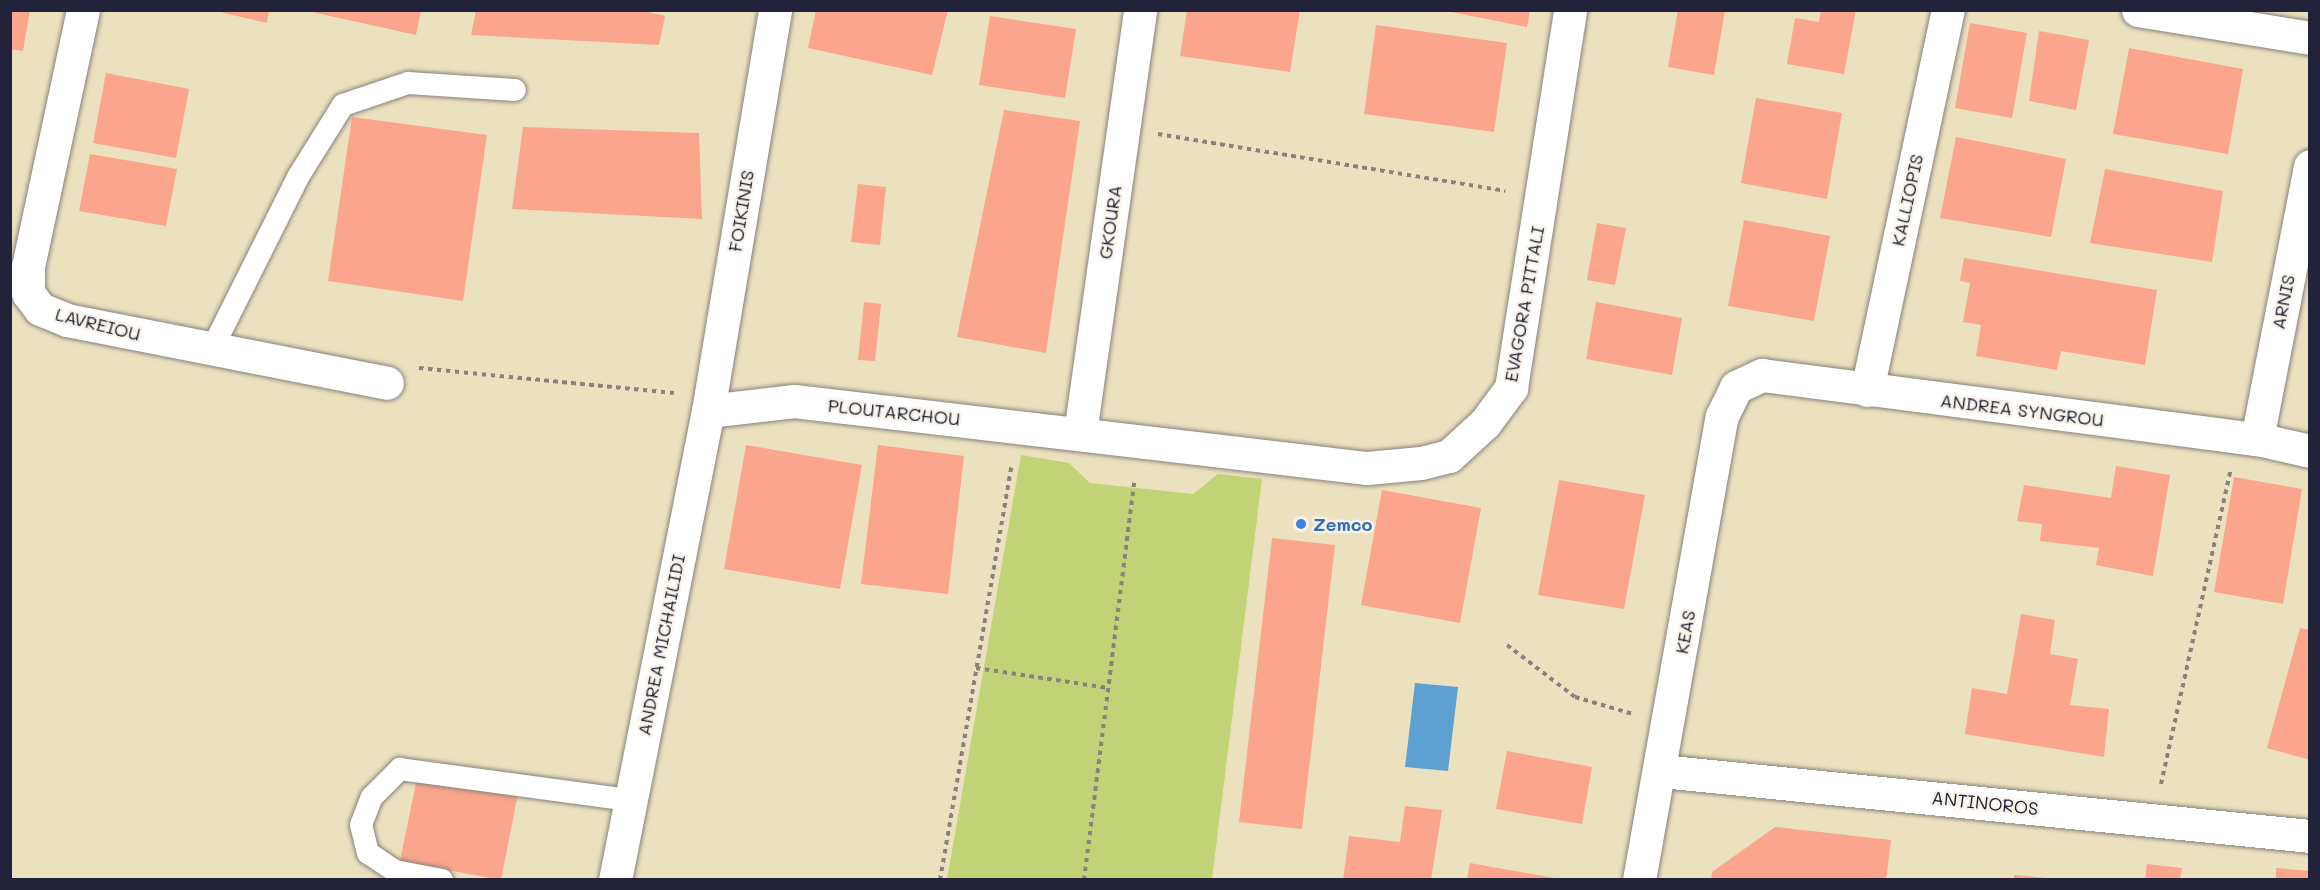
<!DOCTYPE html>
<html>
<head>
<meta charset="utf-8">
<style>
  body { margin:0 }
  #map { position:relative; width:2320px; height:890px; overflow:hidden; background:#ece1bf; font-family:Mali,sans-serif }
  div>[style] { position:absolute }
  .green>* { inset:0; background:#c1d376 }
  .water>* { inset:0; background:#5da1d2 }
  .building>* { inset:0; background:#faa58c }
  .path>* { height:4px; margin-top:-2px; transform-origin:0; background:repeating-linear-gradient(90deg,#87827d 0 4.5px,transparent 0 9px) }
  .roads { filter:drop-shadow(0 0 2px #87827d) drop-shadow(0 0 2px #87827d) }
  .lane>* { height:22px; margin:-11px; padding:0 11px; transform-origin:11px; border-radius:11px; background:#fff }
  .street>* { height:33px; margin:-16.5px; padding:0 16.5px; transform-origin:16.5px; border-radius:16.5px; background:#fff }
  .dots>* { width:16px; height:16px; translate:-50% -50%; box-sizing:border-box; border:3px solid #f7f3e8; border-radius:50% }
  span { translate:-50% -50%; white-space:nowrap; text-align:center; line-height:1.15; -webkit-text-stroke:5px #f7f3e8; paint-order:stroke }
  .street-label { font-size:18px; color:#22223b }
  .shop-label { font-size:18px; color:#366cbe; font-weight:700 }
  .left { translate:0 -50%; text-align:left }
  .frame { position:absolute; inset:0; border:12px solid #22223b; pointer-events:none }
</style>
</head>
<body>
<div id="map">
  <div class="green">
    <div style="clip-path:polygon(1021px 455px,1069px 463px,1090px 483px,1193px 494px,1218px 474px,1262px 479px,1212px 879px,947px 879px)"></div>
  </div>
  <div class="water">
    <div style="clip-path:polygon(1415px 683px,1458px 687px,1448px 771px,1405px 767px)"></div>
  </div>
  <div class="building">
    <div style="clip-path:polygon(10px 10px,30px 10px,23px 51px,10px 49px)"></div>
    <div style="clip-path:polygon(212px 10px,269px 10px,267px 23px)"></div>
    <div style="clip-path:polygon(303px 10px,421px 10px,416px 35px)"></div>
    <div style="clip-path:polygon(476px 10px,640px 10px,665px 16px,659px 45px,471px 35px)"></div>
    <div style="clip-path:polygon(816px 10px,948px 10px,932px 75px,808px 48px)"></div>
    <div style="clip-path:polygon(1187px 10px,1300px 10px,1290px 72px,1180px 56px)"></div>
    <div style="clip-path:polygon(1441px 10px,1530px 10px,1527px 27px)"></div>
    <div style="clip-path:polygon(1678px 10px,1725px 10px,1714px 75px,1668px 67px)"></div>
    <div style="clip-path:polygon(1821px 10px,1856px 10px,1844px 74px,1787px 64px,1795px 18px,1819px 22px)"></div>
    <div style="clip-path:polygon(990px 16px,1076px 29px,1065px 98px,979px 85px)"></div>
    <div style="clip-path:polygon(1970px 23px,2027px 33px,2012px 118px,1955px 108px)"></div>
    <div style="clip-path:polygon(1376px 25px,1507px 43px,1494px 132px,1364px 114px)"></div>
    <div style="clip-path:polygon(2039px 31px,2089px 40px,2076px 110px,2029px 101px)"></div>
    <div style="clip-path:polygon(2129px 48px,2243px 69px,2228px 154px,2113px 134px)"></div>
    <div style="clip-path:polygon(106px 73px,189px 89px,176px 158px,93px 143px)"></div>
    <div style="clip-path:polygon(1756px 98px,1842px 113px,1827px 199px,1741px 183px)"></div>
    <div style="clip-path:polygon(1004px 110px,1080px 121px,1046px 353px,957px 337px)"></div>
    <div style="clip-path:polygon(352px 117px,487px 135px,463px 301px,328px 281px)"></div>
    <div style="clip-path:polygon(523px 127px,699px 133px,702px 219px,512px 209px)"></div>
    <div style="clip-path:polygon(1956px 137px,2066px 159px,2051px 237px,1940px 218px)"></div>
    <div style="clip-path:polygon(90px 154px,177px 169px,166px 226px,79px 211px)"></div>
    <div style="clip-path:polygon(2105px 169px,2223px 191px,2212px 262px,2090px 243px)"></div>
    <div style="clip-path:polygon(858px 184px,886px 187px,880px 245px,851px 242px)"></div>
    <div style="clip-path:polygon(1744px 220px,1830px 236px,1814px 321px,1728px 306px)"></div>
    <div style="clip-path:polygon(1597px 223px,1626px 228px,1615px 285px,1587px 280px)"></div>
    <div style="clip-path:polygon(1964px 258px,2157px 290px,2145px 365px,2061px 351px,2057px 370px,1976px 356px,1981px 325px,1963px 322px,1970px 283px,1960px 281px)"></div>
    <div style="clip-path:polygon(864px 302px,881px 304px,875px 361px,858px 360px)"></div>
    <div style="clip-path:polygon(1596px 302px,1682px 318px,1672px 375px,1586px 359px)"></div>
    <div style="clip-path:polygon(746px 445px,862px 465px,840px 589px,724px 569px)"></div>
    <div style="clip-path:polygon(878px 445px,964px 456px,948px 594px,861px 584px)"></div>
    <div style="clip-path:polygon(2116px 466px,2170px 475px,2153px 576px,2096px 565px,2099px 548px,2040px 541px,2042px 524px,2017px 521px,2024px 485px,2111px 498px)"></div>
    <div style="clip-path:polygon(2234px 477px,2302px 489px,2283px 604px,2214px 592px)"></div>
    <div style="clip-path:polygon(1559px 480px,1645px 495px,1624px 609px,1538px 595px)"></div>
    <div style="clip-path:polygon(1382px 490px,1481px 508px,1460px 623px,1361px 605px)"></div>
    <div style="clip-path:polygon(1272px 538px,1335px 545px,1302px 829px,1239px 822px)"></div>
    <div style="clip-path:polygon(2021px 614px,2055px 620px,2050px 654px,2078px 659px,2070px 705px,2109px 709px,2104px 757px,1965px 734px,1972px 688px,2007px 694px)"></div>
    <div style="clip-path:polygon(2300px 628px,2310px 630px,2310px 760px,2267px 748px)"></div>
    <div style="clip-path:polygon(1507px 751px,1592px 767px,1582px 824px,1496px 809px)"></div>
    <div style="clip-path:polygon(418px 773px,518px 793px,501px 880px,400px 861px)"></div>
    <div style="clip-path:polygon(1405px 806px,1442px 810px,1431px 880px,1343px 880px,1349px 836px,1400px 842px)"></div>
    <div style="clip-path:polygon(1775px 827px,1891px 840px,1886px 880px,1711px 880px,1712px 872px)"></div>
    <div style="clip-path:polygon(1470px 863px,1555px 878px,1555px 880px,1467px 880px)"></div>
    <div style="clip-path:polygon(2147px 864px,2182px 868px,2180px 880px,2145px 880px)"></div>
    <div style="clip-path:polygon(2276px 868px,2310px 871px,2310px 880px,2276px 880px)"></div>
    <div style="clip-path:polygon(2014px 875px,2047px 878px,2047px 880px,2014px 880px)"></div>
  </div>
  <div class="path">
    <div style="left:1158px;top:134px;width:352px;rotate:9.3deg"></div>
    <div style="left:419px;top:368px;width:256px;rotate:5.6deg"></div>
    <div style="left:1507px;top:645px;width:86px;rotate:37.4deg"></div>
    <div style="left:1575px;top:697px;width:60px;rotate:16.3deg"></div>
    <div style="left:976px;top:668px;width:134px;rotate:8.6deg"></div>
    <div style="left:2161px;top:784px;width:320px;rotate:-77.5deg"></div>
    <div style="left:940px;top:880px;width:423px;rotate:-80.2deg"></div>
    <div style="left:1084px;top:880px;width:404px;rotate:-82.8deg"></div>
  </div>
  <div class="roads">
    <div class="lane">
      <div style="left:212px;top:349px;width:192px;rotate:-63.4deg"></div>
      <div style="left:298px;top:177px;width:85px;rotate:-58deg"></div>
      <div style="left:343px;top:105px;width:69px;rotate:-18.7deg"></div>
      <div style="left:408px;top:83px;width:107px;rotate:3.7deg"></div>
      <div style="left:442px;top:880px;width:48px;rotate:-169.2deg"></div>
      <div style="left:395px;top:871px;width:32px;rotate:-146deg"></div>
      <div style="left:368px;top:853px;width:29px;rotate:-104deg"></div>
      <div style="left:361px;top:825px;width:30px;rotate:-69deg"></div>
      <div style="left:372px;top:797px;width:40px;rotate:-45deg"></div>
      <div style="left:400px;top:769px;width:232px;rotate:7.7deg"></div>
    </div>
    <div class="street">
      <div style="left:83px;top:10px;width:262px;rotate:102.1deg"></div>
      <div style="left:28px;top:266px;width:27px;rotate:90deg"></div>
      <div style="left:28px;top:293px;width:20px;rotate:53deg"></div>
      <div style="left:40px;top:309px;width:29px;rotate:22deg"></div>
      <div style="left:67px;top:320px;width:326px;rotate:11.1deg"></div>
      <div style="left:2138px;top:10px;width:174px;rotate:9.2deg"></div>
      <div style="left:1867px;top:390px;width:389px;rotate:-78deg"></div>
      <div style="left:708px;top:411px;width:87px;rotate:-6.6deg"></div>
      <div style="left:794px;top:401px;width:577px;rotate:6.67deg"></div>
      <div style="left:1367px;top:468px;width:54px;rotate:-5.3deg"></div>
      <div style="left:1421px;top:463px;width:29px;rotate:-14deg"></div>
      <div style="left:1449px;top:456px;width:49px;rotate:-42.5deg"></div>
      <div style="left:1485px;top:423px;width:44px;rotate:-53.4deg"></div>
      <div style="left:1511px;top:388px;width:383px;rotate:-81.1deg"></div>
      <div style="left:1080px;top:433px;width:427px;rotate:-81.9deg"></div>
      <div style="left:2257px;top:439px;width:278px;rotate:-79deg"></div>
      <div style="left:1661px;top:771px;width:652px;rotate:5.72deg"></div>
      <div style="left:615px;top:880px;width:478px;rotate:-78.8deg"></div>
      <div style="left:708px;top:411px;width:407px;rotate:-80.5deg"></div>
      <div style="left:1639px;top:880px;width:471px;rotate:-79.9deg"></div>
      <div style="left:1722px;top:416px;width:32px;rotate:-64deg"></div>
      <div style="left:1736px;top:387px;width:29px;rotate:-25deg"></div>
      <div style="left:1762px;top:375px;width:499px;rotate:7.4deg"></div>
      <div style="left:2257px;top:439px;width:54px;rotate:12.8deg"></div>
    </div>
  </div>
  <div class="dots">
    <div style="left:1301px;top:524px;background:#3f7fe0"></div>
  </div>
  <div class="street-label">
    <span style="left:1907px;top:200px;rotate:-78deg">KALLIOPIS</span>
    <span style="left:741px;top:211px;rotate:-81deg">FOIKINIS</span>
    <span style="left:1110px;top:222px;rotate:-82deg">GKOURA</span>
    <span style="left:2283px;top:302px;rotate:-79deg">ARNIS</span>
    <span style="left:1524px;top:304px;rotate:-80deg">EVAGORA PITTALI</span>
    <span style="left:98px;top:324px;rotate:14deg">LAVREIOU</span>
    <span style="left:2022px;top:410px;rotate:7deg">ANDREA SYNGROU</span>
    <span style="left:894px;top:412px;rotate:6deg">PLOUTARCHOU</span>
    <span style="left:1685px;top:632px;rotate:-80deg">KEAS</span>
    <span style="left:661px;top:645px;rotate:-79deg">ANDREA MICHAILIDI</span>
    <span style="left:1985px;top:803px;rotate:6deg">ANTINOROS</span>
  </div>
  <div class="shop-label">
    <span class="left" style="left:1313px;top:524px">Zemco</span>
  </div>
  <div class="frame"></div>
</div>
</body>
</html>
